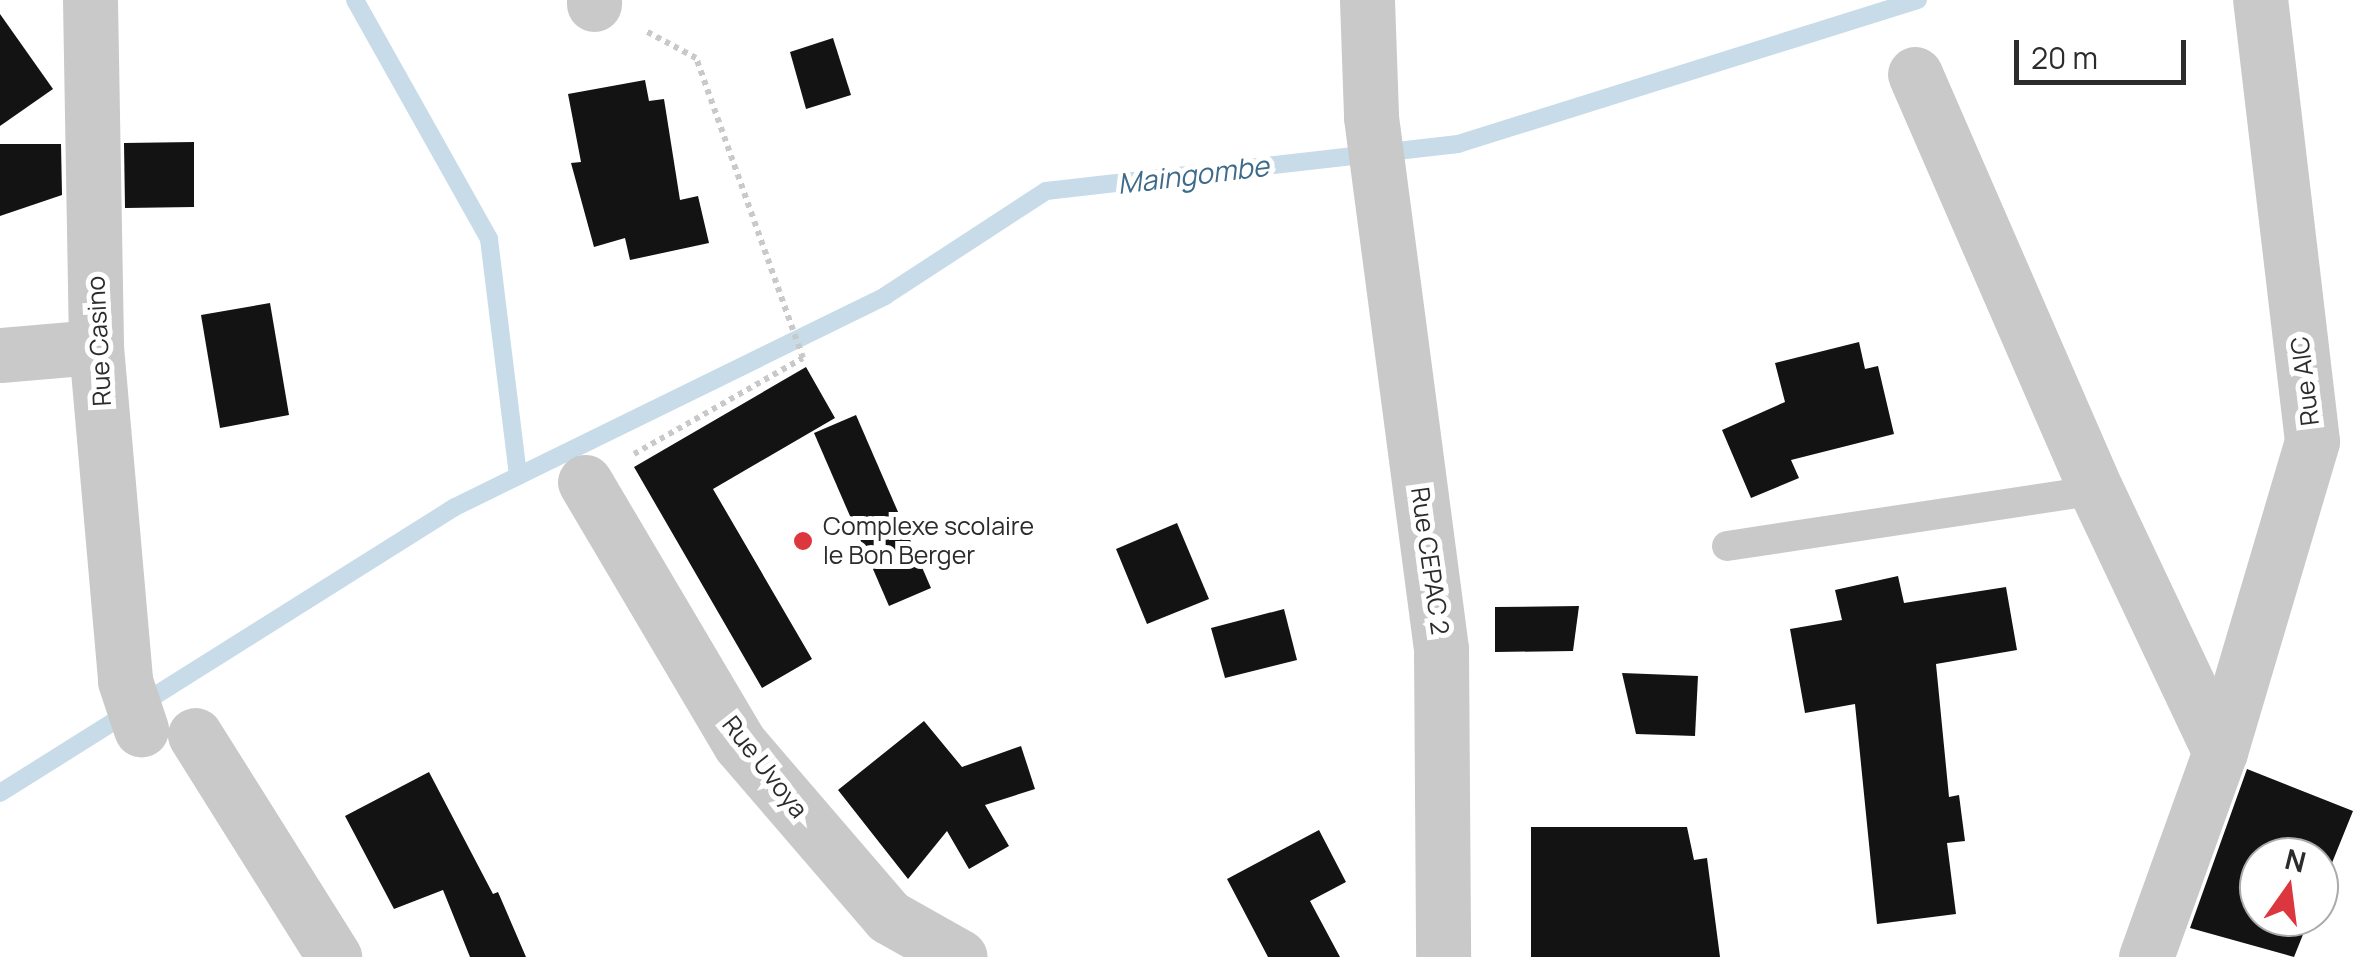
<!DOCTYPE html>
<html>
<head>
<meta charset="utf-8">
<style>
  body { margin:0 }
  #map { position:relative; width:2359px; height:957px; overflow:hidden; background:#fff; font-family:Manrope,sans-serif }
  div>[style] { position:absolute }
  .stream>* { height:18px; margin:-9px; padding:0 9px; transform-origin:9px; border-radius:9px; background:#c7dbe9 }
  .building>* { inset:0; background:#131313 }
  .path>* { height:6px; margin-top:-3px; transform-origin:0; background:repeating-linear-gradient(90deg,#c9c9c9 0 5px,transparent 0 10px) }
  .service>* { height:30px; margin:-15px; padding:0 15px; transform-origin:15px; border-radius:15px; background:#c9c9c9 }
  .minor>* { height:55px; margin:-27.5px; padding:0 27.5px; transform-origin:27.5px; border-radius:27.5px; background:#c9c9c9 }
  .dots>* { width:28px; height:28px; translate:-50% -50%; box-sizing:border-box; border:5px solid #fff; border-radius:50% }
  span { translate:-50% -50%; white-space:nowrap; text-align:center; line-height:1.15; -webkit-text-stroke:10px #fff; paint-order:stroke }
  .street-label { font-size:25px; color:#2c2c2c }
  .poi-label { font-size:25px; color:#2c2c2c }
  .left { translate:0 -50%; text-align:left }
  .water-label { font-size:28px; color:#3f6b8a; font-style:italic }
  .north { position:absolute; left:2239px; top:837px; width:100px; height:100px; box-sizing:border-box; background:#fff; border:2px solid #ababab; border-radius:50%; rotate:14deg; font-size:28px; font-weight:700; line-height:40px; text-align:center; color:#2c2c2c }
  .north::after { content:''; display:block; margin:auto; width:35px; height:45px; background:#dc363e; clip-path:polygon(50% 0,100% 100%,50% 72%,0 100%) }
  .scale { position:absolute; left:2014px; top:40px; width:172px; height:45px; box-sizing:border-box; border:5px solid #2c2c2c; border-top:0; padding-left:12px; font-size:30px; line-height:35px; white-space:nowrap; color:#2c2c2c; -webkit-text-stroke:8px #fff; paint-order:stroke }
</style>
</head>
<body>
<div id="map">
  <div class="stream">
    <div style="left:355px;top:0;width:274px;rotate:60.7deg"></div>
    <div style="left:489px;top:239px;width:239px;rotate:83deg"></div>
    <div style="left:0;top:793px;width:537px;rotate:-32.15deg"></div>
    <div style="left:455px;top:507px;width:479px;rotate:-26.1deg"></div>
    <div style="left:885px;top:296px;width:192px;rotate:-33.1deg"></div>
    <div style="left:1046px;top:191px;width:415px;rotate:-6.5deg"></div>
    <div style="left:1458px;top:144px;width:482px;rotate:-17.4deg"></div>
  </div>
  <div class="building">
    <div style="clip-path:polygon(0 14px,53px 89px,0 126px)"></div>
    <div style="clip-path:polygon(833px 38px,851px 95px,806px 109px,790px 52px)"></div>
    <div style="clip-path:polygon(645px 80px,649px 101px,664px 99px,680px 200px,698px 196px,709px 243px,630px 260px,625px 238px,594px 247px,571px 163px,581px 162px,568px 94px)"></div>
    <div style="clip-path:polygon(194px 142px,194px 207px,125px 208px,124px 143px)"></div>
    <div style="clip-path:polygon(0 144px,61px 144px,62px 195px,0 216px)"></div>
    <div style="clip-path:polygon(270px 303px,289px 415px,220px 428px,201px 315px)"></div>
    <div style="clip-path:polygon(1859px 342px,1865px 369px,1878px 366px,1894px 434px,1791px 460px,1799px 478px,1751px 498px,1722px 430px,1785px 402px,1775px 363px)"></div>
    <div style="clip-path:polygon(806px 367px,835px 418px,713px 489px,812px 659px,762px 688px,634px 467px)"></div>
    <div style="clip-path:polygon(856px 415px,931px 588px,889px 606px,814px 433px)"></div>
    <div style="clip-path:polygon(1177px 523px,1209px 599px,1147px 624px,1116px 549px)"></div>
    <div style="clip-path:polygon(1898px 576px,1904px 603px,2006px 587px,2017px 650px,1936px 664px,1949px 797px,1959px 795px,1965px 841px,1947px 843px,1956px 914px,1877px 924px,1855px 704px,1805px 713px,1790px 629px,1842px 620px,1835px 590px)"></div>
    <div style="clip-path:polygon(1579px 606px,1573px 651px,1495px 652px,1495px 607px)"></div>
    <div style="clip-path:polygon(1284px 609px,1297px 660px,1225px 678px,1211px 628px)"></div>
    <div style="clip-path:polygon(1622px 673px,1698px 676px,1695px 736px,1636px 734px)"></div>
    <div style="clip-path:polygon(924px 721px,962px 767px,1021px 746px,1035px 789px,985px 805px,1009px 846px,969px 869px,947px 831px,908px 879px,838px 790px)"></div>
    <div style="clip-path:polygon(2247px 769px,2353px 811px,2319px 895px,2319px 857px,2259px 857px,2259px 917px,2310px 917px,2294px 957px,2190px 928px)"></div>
    <div style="clip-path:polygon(429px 772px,493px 894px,498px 892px,526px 957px,470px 957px,443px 890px,394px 909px,345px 816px)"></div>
    <div style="clip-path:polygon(1531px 827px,1687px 827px,1694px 860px,1707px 858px,1720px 957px,1531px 957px)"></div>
    <div style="clip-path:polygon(1319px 830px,1346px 882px,1310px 901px,1340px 957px,1268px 957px,1227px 879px)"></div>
  </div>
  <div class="path">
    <div style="left:634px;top:454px;width:194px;rotate:-29.6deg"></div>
    <div style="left:803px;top:358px;width:319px;rotate:-109.6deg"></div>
    <div style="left:696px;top:58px;width:59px;rotate:-151.7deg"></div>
  </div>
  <div class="service">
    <div style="left:1727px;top:546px;width:373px;rotate:-8.6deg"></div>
  </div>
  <div class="minor">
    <div style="left:90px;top:0;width:347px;rotate:89deg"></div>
    <div style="left:96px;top:347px;width:335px;rotate:85deg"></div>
    <div style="left:125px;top:681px;width:51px;rotate:71.6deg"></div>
    <div style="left:594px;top:0;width:4px;rotate:90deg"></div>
    <div style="left:1367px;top:0;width:117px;rotate:88deg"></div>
    <div style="left:1371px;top:117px;width:537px;rotate:82.5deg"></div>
    <div style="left:1441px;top:649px;width:308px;rotate:89.6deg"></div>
    <div style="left:1915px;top:74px;width:454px;rotate:66.5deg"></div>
    <div style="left:2096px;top:490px;width:290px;rotate:64.7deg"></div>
    <div style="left:0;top:355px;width:96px;rotate:-4.8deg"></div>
    <div style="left:585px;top:482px;width:304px;rotate:59.4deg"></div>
    <div style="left:740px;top:744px;width:228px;rotate:49.3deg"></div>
    <div style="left:889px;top:917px;width:81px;rotate:29.4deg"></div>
    <div style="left:195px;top:735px;width:262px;rotate:57.9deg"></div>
    <div style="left:2146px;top:957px;width:218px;rotate:-70.2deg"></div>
    <div style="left:2220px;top:752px;width:324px;rotate:-73.5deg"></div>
    <div style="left:2312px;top:441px;width:444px;rotate:-96.7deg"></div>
  </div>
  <div class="dots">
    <div style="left:803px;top:541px;background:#dc363e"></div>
  </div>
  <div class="street-label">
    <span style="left:99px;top:341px;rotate:-93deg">Rue Casino</span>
    <span style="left:2305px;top:381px;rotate:-97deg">Rue AIC</span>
    <span style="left:1430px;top:561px;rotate:82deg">Rue CEPAC 2</span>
    <span style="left:765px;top:767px;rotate:52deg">Rue Uvoya</span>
  </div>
  <div class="poi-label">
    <span class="left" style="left:823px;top:541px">Complexe scolaire<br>le Bon Berger</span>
  </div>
  <div class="water-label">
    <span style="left:1193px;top:174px;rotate:-7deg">Maingombe</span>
  </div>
  <div class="north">N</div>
  <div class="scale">20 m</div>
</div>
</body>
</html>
